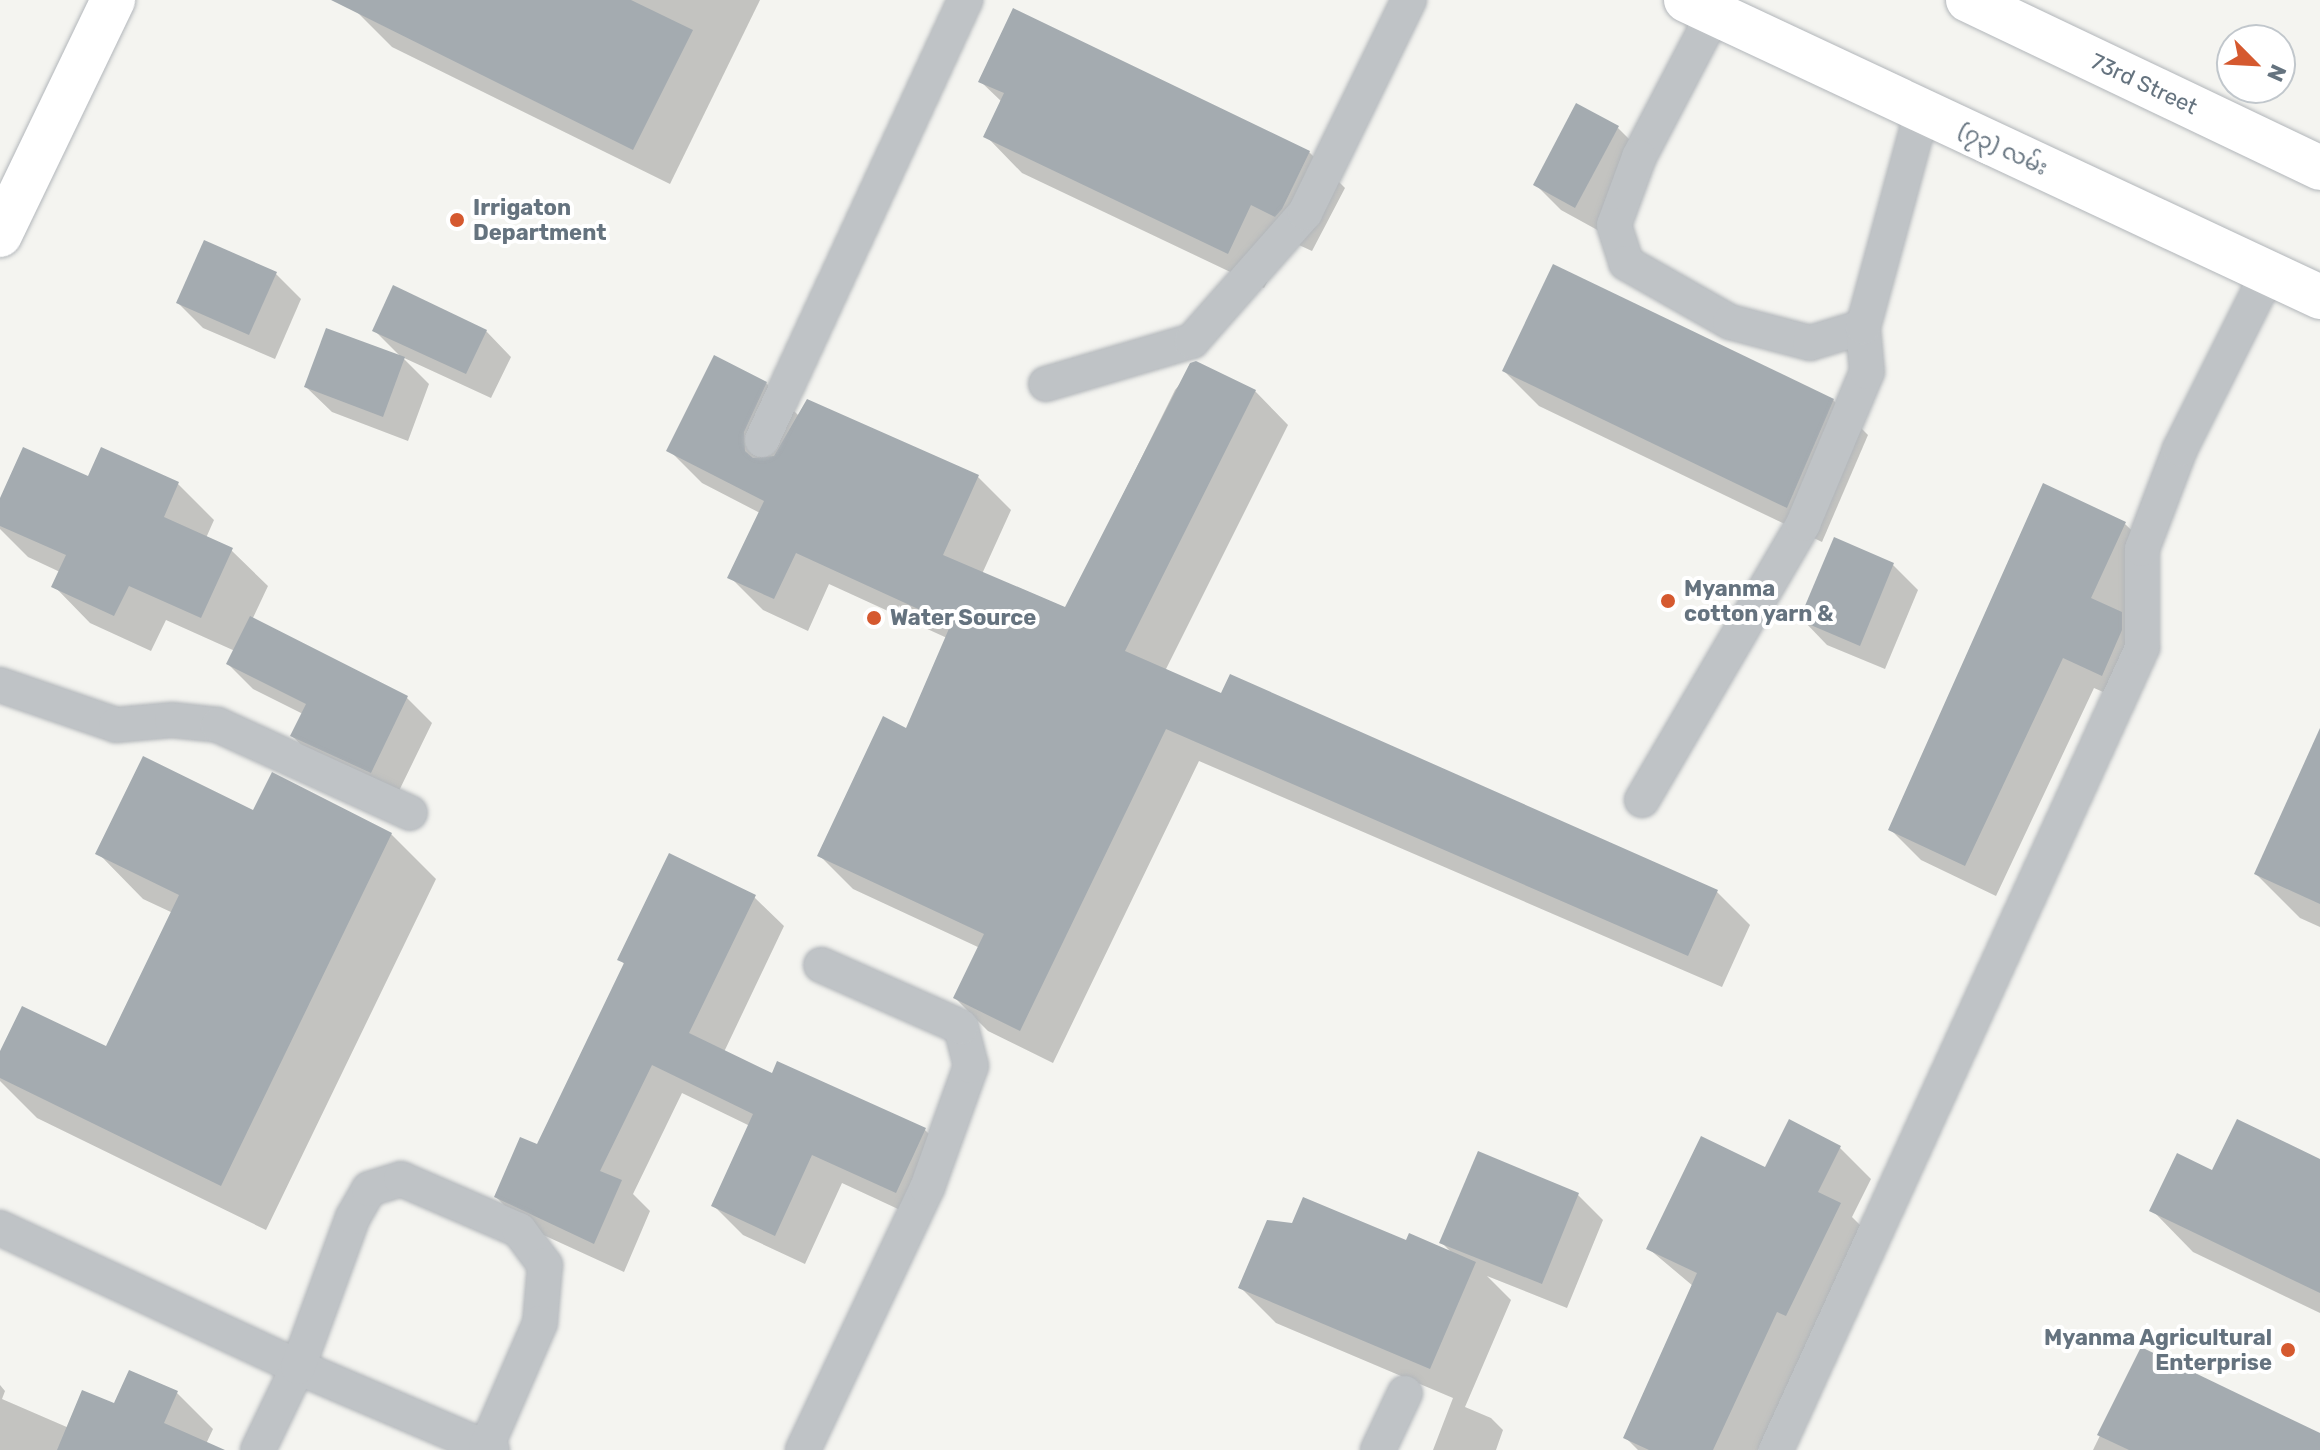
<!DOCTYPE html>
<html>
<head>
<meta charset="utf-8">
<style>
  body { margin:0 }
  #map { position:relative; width:2320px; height:1450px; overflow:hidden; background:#f4f4f0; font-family:Rubik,"Noto Sans Myanmar",sans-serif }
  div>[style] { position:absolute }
  .shadow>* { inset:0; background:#0003 }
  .building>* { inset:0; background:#a4abb0 }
  .roads { filter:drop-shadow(0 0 2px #b2b6ba) drop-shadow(0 0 2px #b2b6ba) }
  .lane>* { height:34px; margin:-17px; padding:0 17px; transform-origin:17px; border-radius:17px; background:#bfc3c6 }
  .secondary>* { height:44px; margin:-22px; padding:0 22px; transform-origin:22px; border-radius:22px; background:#fff }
  .dots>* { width:22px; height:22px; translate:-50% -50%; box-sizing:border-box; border:4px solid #fff; border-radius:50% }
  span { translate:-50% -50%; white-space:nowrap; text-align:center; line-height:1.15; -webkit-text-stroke:8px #fff; paint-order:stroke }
  .street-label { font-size:22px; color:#65737f }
  .poi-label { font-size:22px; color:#65737f; font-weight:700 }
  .left { translate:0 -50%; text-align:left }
  .right { translate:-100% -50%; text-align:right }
  .north { position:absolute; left:2216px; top:24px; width:80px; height:80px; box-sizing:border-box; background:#fff; border:2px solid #c1c7cc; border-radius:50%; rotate:114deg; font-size:22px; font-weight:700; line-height:32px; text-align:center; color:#65737f }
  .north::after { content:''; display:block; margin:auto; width:28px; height:36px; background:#d5592f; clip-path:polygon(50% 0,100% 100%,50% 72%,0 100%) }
</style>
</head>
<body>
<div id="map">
  <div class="shadow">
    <div style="clip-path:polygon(362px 0,760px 0,670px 184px,392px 47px,356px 11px)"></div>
    <div style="clip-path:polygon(980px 81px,1309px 152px,1345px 188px,1312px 251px,1288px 240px,1264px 288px,1022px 173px,986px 136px,1002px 102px)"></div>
    <div style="clip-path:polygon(1618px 128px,1643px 153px,1601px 232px,1561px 210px,1536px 185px)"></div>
    <div style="clip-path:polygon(276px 274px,301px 299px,275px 359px,203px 328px,178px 303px)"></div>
    <div style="clip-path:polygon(374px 330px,486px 331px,511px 357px,491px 398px,402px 357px,429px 384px,408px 441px,332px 412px,306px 387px,403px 359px)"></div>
    <div style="clip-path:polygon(1197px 363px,1255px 391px,1288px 425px,1165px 671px,1716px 891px,1750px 925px,1722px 987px,1199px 761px,1053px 1063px,988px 1031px,955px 998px,980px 948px,853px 889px,820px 856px,908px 730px,947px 638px,829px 584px,808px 631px,763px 610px,730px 577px,760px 513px,702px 483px,669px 450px,766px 383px,799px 416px,978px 477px,1011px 510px,982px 574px,1066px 610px,1175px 390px)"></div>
    <div style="clip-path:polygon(1504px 371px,1833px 400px,1868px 435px,1822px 542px,1539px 406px)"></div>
    <div style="clip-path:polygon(102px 450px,178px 484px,214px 520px,206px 538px,231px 550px,268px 586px,252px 620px,407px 698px,432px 723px,396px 797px,318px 761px,292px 736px,303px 714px,253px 689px,228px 664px,235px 651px,166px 620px,151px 651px,90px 623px,54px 586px,60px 572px,28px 557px,0 529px,0 503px,89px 479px)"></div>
    <div style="clip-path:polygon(2125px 524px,2156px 554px,2133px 705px,2094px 688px,1996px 896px,1921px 860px,1890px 829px)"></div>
    <div style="clip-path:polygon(1893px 565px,1918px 590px,1885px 669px,1827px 645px,1802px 619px)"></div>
    <div style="clip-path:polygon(2320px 739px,2320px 927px,2300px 918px,2256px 874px)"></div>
    <div style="clip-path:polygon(254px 813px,391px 834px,436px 879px,266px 1230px,37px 1118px,0 1081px,0 1055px,107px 1049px,173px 913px,143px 899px,98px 853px)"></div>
    <div style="clip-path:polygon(754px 897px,784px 926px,724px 1052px,773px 1076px,925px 1130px,954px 1159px,926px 1222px,842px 1183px,805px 1264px,743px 1235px,713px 1205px,750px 1126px,682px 1093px,633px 1194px,650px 1211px,624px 1272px,526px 1227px,496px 1197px,538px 1147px,625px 965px,620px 959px)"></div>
    <div style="clip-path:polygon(1840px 1148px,1871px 1179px,1852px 1217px,1871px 1236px,1808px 1342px,1758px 1450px,1638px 1450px,1626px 1438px,1693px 1286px,1649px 1249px,1766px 1169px)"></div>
    <div style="clip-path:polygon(2320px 1161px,2320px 1313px,2193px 1252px,2152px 1210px,2213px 1172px)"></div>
    <div style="clip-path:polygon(1578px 1195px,1603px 1220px,1567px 1308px,1487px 1276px,1511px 1300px,1465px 1407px,1491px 1418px,1503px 1430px,1496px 1450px,1433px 1450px,1453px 1398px,1276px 1323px,1240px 1287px,1407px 1243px,1453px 1254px,1442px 1243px)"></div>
    <div style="clip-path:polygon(2142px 1349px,2320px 1435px,2320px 1450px,2093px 1450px)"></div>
    <div style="clip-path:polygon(0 1385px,5px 1391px,2px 1399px,69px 1428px,115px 1406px,177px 1393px,213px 1429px,206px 1444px,213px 1450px,0 1450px)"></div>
  </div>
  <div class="building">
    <div style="clip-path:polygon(331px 0,631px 0,693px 30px,633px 150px)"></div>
    <div style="clip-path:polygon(1013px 8px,1310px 151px,1282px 209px,1275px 217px,1251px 205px,1228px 254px,983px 137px,1004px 93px,978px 82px)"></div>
    <div style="clip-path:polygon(1576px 103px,1619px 126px,1575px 208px,1533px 185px)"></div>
    <div style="clip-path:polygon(204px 240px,277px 272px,249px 335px,176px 303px)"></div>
    <div style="clip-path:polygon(1553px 264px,1834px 399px,1787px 508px,1502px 371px)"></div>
    <div style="clip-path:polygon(393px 285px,487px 330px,466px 374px,372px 331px)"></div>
    <div style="clip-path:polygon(326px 328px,405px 357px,383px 417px,304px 387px)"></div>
    <div style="clip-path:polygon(714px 355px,767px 382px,744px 432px,745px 451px,753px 458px,774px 456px,807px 399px,979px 475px,943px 555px,1065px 607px,1190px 363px,1196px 361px,1256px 390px,1125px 651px,1221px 693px,1230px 674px,1718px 890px,1688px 956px,1166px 729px,1020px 1031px,953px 998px,984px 934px,817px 856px,883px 716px,906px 728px,951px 624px,796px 553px,774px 599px,727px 578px,764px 501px,666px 451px)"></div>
    <div style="clip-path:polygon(23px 447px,88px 476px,101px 447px,179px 482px,164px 517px,233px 548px,201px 618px,129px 586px,114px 616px,51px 587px,66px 555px,0 526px,0 498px)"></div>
    <div style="clip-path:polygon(2043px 483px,2126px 522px,2091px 598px,2122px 612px,2122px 630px,2102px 676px,2063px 658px,1965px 866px,1888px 830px)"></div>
    <div style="clip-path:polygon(1834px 537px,1894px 563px,1860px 646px,1799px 620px)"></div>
    <div style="clip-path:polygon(250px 616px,408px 696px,371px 773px,290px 736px,306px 704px,226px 664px)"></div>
    <div style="clip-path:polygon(2320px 728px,2320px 904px,2254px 874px)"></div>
    <div style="clip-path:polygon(143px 756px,253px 810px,272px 772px,392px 833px,221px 1186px,0 1078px,0 1051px,22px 1006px,106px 1046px,179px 895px,95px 854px)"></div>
    <div style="clip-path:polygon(669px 853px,756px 895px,689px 1033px,772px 1073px,777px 1061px,926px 1128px,896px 1193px,812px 1155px,775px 1236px,711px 1206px,753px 1114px,652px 1065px,600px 1171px,622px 1180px,594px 1244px,494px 1197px,520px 1137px,537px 1144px,624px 963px,617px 960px)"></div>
    <div style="clip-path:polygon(1789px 1119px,1841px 1146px,1818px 1192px,1841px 1203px,1786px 1316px,1777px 1312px,1713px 1450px,1649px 1450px,1623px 1438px,1697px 1273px,1646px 1249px,1701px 1136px,1765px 1167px)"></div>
    <div style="clip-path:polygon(2237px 1119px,2320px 1159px,2320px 1293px,2149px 1211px,2177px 1153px,2212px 1170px)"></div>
    <div style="clip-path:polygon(1478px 1151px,1579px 1193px,1542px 1284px,1439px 1243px)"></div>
    <div style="clip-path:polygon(1303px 1197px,1406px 1240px,1409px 1233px,1476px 1262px,1430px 1369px,1238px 1288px,1267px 1220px,1292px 1223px)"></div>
    <div style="clip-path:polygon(2141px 1347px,2320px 1433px,2320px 1450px,2129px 1450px,2097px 1435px)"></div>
    <div style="clip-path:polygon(129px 1370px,178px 1391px,164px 1423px,225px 1450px,57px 1450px,82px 1390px,114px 1403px)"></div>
  </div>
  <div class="roads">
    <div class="lane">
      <div style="left:1721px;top:0;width:177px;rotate:117.6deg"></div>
      <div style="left:1639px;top:157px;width:72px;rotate:110.2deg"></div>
      <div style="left:1614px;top:225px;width:40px;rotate:72deg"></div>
      <div style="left:1626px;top:263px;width:120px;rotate:29.6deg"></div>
      <div style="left:1730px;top:322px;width:83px;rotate:14.7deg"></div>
      <div style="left:1810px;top:343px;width:55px;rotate:-16.8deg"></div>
      <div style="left:1046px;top:384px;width:152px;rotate:-16.4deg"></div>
      <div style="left:1192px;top:341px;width:171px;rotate:-48.6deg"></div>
      <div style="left:1305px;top:213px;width:237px;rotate:-64deg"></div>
      <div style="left:762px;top:440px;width:485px;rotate:-65.2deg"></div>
      <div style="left:0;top:685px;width:123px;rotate:19deg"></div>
      <div style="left:116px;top:725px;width:56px;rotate:-5.1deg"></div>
      <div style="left:172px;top:720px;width:46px;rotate:6.2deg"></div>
      <div style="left:218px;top:725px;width:211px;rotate:24.6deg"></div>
      <div style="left:1642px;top:800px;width:320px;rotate:-59.7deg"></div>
      <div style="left:1803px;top:524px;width:165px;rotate:-67.2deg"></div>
      <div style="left:1867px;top:372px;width:45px;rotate:-95.1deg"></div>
      <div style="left:1863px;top:327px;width:224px;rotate:-74.7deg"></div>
      <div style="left:0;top:1228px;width:329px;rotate:25deg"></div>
      <div style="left:298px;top:1367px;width:211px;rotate:23.2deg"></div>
      <div style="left:258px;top:1450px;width:92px;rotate:-64.3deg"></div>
      <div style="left:298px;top:1367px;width:160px;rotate:-69.9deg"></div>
      <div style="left:353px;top:1217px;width:32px;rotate:-60deg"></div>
      <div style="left:369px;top:1189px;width:34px;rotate:-17deg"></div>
      <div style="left:401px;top:1179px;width:129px;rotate:23.4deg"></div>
      <div style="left:519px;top:1230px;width:44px;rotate:53.4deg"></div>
      <div style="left:545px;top:1265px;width:58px;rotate:94.9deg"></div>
      <div style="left:540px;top:1323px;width:135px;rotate:113.5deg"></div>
      <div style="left:803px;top:1450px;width:290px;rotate:-64.7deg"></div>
      <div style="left:927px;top:1188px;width:130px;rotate:-70.2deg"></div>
      <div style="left:971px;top:1066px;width:40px;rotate:-104.4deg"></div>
      <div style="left:961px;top:1027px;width:153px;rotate:-156.1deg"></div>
      <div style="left:1378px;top:1450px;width:63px;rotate:-64.7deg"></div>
      <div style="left:1776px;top:1450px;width:882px;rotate:-65.47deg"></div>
      <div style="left:2142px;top:648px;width:99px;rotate:-90deg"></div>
      <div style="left:2142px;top:549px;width:107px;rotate:-69.2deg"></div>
      <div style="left:2180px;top:449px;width:197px;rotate:-63.4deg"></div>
    </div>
    <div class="secondary">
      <div style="left:1686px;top:0;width:700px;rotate:25.1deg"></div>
      <div style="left:1968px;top:0;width:390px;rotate:25.5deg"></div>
      <div style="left:0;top:235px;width:261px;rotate:-64.3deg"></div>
    </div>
  </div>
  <div class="dots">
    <div style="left:457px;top:220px;background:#d5592f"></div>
    <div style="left:1668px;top:601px;background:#d5592f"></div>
    <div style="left:874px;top:618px;background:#d5592f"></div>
    <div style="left:2288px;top:1350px;background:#d5592f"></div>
  </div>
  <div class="street-label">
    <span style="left:2144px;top:84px;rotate:25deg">73rd Street</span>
    <span style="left:2003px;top:149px;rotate:25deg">(၇၃) လမ်း</span>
  </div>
  <div class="poi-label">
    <span class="left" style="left:473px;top:220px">Irrigaton<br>Department</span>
    <span class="left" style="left:1684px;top:601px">Myanma<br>cotton yarn &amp;</span>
    <span class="left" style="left:890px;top:618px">Water Source</span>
    <span class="right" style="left:2272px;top:1350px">Myanma Agricultural<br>Enterprise</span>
  </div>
  <div class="north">N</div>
</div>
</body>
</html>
